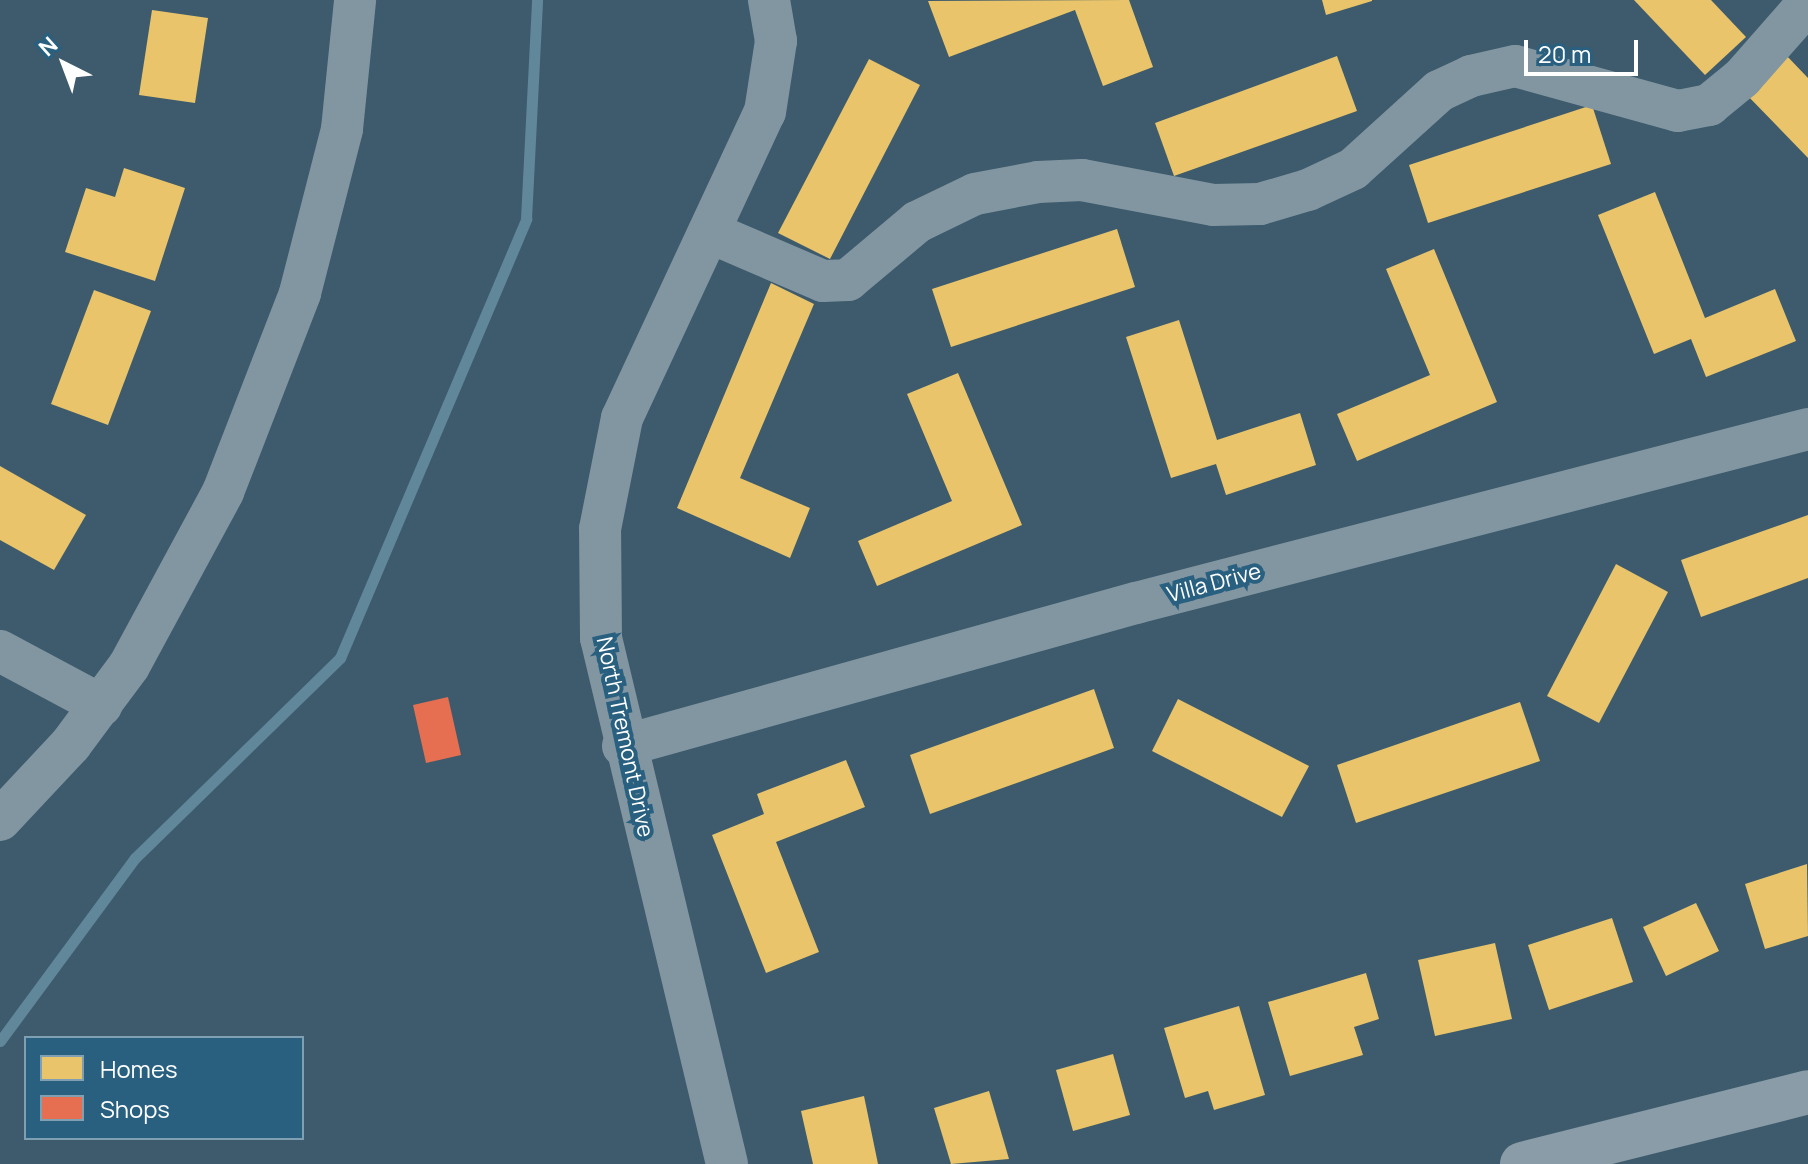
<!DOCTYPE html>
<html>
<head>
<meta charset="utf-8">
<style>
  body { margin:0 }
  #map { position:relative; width:1808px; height:1164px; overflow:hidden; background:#3d5b6c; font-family:Manrope,sans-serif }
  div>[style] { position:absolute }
  .homes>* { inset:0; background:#e9c46a }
  .shops>* { inset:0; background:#e76f51 }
  .stream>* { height:11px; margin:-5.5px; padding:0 5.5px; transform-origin:5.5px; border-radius:5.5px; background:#61879b }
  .minor>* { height:42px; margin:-21px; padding:0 21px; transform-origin:21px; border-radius:21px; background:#8296a2 }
  .secondary>* { height:44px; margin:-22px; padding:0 22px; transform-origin:22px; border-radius:22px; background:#899ca8 }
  span { translate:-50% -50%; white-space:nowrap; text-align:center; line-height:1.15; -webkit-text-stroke:8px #296080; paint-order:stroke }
  .street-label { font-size:22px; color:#fff }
  .legend { position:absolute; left:24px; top:1036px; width:280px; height:104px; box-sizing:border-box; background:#296080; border:2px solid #7fa0b3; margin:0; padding:10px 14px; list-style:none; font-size:24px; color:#fff }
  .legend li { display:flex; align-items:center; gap:16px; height:40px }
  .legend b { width:40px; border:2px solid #7fa0b3 }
  .north { position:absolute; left:24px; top:24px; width:80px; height:80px; -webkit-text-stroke:6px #296080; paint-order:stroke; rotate:318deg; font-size:22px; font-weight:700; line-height:32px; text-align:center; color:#fff }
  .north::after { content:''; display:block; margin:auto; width:28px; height:36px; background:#fff; clip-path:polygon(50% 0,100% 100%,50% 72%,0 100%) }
  .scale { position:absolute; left:1524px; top:40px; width:114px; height:36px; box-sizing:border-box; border:4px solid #fff; border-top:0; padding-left:10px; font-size:24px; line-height:28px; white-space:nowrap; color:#fff; -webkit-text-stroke:6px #296080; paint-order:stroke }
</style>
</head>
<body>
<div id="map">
  <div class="homes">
    <div style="clip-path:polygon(1129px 0,1153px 67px,1103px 86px,1075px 10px,949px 57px,928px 1px)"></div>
    <div style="clip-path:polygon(1322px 0,1372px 0,1372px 1px,1326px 15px)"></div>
    <div style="clip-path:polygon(1634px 0,1711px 0,1746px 37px,1705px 75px)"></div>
    <div style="clip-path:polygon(152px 10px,208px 18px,195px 103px,139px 95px)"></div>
    <div style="clip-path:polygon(1785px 54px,1808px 78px,1808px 158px,1745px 93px)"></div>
    <div style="clip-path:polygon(1337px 56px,1357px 111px,1174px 176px,1155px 123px)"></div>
    <div style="clip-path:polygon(869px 59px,920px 85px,830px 259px,778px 233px)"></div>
    <div style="clip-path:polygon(1592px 105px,1611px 164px,1428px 223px,1409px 165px)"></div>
    <div style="clip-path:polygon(124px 168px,185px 188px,155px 281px,65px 252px,86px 188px,115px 197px)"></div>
    <div style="clip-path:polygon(1655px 192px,1705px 318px,1775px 289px,1796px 341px,1706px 377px,1691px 339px,1654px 354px,1598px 215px)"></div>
    <div style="clip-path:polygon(1117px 229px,1135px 287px,951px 347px,932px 289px)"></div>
    <div style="clip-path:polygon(1434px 249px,1497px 402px,1357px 461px,1337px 414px,1430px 375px,1386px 269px)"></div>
    <div style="clip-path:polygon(771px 283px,814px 304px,740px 478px,810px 508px,790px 558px,677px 508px)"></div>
    <div style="clip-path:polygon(94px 290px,151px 311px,108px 425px,51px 404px)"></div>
    <div style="clip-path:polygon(1179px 320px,1217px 440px,1300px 413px,1316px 465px,1226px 495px,1216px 464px,1171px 478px,1126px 337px)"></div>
    <div style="clip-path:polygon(958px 373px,1022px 525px,877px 586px,858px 541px,952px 501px,907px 394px)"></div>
    <div style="clip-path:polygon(0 466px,86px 515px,54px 570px,0 540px)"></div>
    <div style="clip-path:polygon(1808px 515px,1808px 578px,1701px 617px,1681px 560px)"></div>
    <div style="clip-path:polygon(1616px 564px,1668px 592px,1599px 723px,1547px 696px)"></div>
    <div style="clip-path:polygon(1094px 689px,1114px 748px,930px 814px,910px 755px)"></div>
    <div style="clip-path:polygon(1178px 699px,1309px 766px,1282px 817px,1152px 751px)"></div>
    <div style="clip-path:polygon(1520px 702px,1540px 761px,1356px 823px,1337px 765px)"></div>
    <div style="clip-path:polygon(846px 760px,865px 807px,776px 842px,819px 952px,766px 973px,712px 835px,764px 814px,757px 794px)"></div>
    <div style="clip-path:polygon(1807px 864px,1808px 936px,1765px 949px,1745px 884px)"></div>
    <div style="clip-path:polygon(1696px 903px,1719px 951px,1666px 976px,1643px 927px)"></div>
    <div style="clip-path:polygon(1612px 918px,1633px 982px,1549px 1010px,1528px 945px)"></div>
    <div style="clip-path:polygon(1495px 943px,1512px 1019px,1435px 1036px,1418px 960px)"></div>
    <div style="clip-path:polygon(1366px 973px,1379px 1019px,1354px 1027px,1363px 1055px,1290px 1076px,1268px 1002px)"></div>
    <div style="clip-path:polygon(1239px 1006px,1265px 1095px,1214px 1110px,1208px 1091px,1185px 1098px,1164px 1028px)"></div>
    <div style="clip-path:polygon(1113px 1054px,1130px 1115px,1073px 1131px,1056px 1070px)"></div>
    <div style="clip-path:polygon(989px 1091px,1009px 1159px,951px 1164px,934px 1108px)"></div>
    <div style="clip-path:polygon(864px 1096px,878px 1164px,813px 1164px,801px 1111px)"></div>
  </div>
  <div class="shops">
    <div style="clip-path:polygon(448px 697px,461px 755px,426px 763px,413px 705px)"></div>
  </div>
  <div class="stream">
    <div style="left:0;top:1041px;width:227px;rotate:-53.6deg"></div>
    <div style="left:135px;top:858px;width:286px;rotate:-44.3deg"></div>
    <div style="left:340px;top:658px;width:477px;rotate:-67deg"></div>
    <div style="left:526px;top:219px;width:219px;rotate:-87.1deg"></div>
  </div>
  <div class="minor">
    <div style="left:709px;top:232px;width:124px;rotate:23.3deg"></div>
    <div style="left:823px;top:281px;width:25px;rotate:-2deg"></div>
    <div style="left:848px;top:280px;width:90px;rotate:-40deg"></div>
    <div style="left:917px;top:222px;width:64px;rotate:-25.8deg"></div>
    <div style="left:975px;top:194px;width:64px;rotate:-10.8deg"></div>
    <div style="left:1038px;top:182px;width:44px;rotate:-2.6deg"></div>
    <div style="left:1082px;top:180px;width:133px;rotate:10.8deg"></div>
    <div style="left:1213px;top:205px;width:47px;rotate:-1.2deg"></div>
    <div style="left:1260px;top:204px;width:50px;rotate:-16.3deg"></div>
    <div style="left:1308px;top:190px;width:50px;rotate:-25deg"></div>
    <div style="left:1353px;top:169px;width:116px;rotate:-42.2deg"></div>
    <div style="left:1439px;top:91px;width:35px;rotate:-25deg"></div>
    <div style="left:1471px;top:76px;width:45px;rotate:-12.8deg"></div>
    <div style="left:1515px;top:66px;width:169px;rotate:15.4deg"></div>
    <div style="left:1678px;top:111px;width:32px;rotate:-11deg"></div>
    <div style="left:1709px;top:105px;width:43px;rotate:-39.3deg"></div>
    <div style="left:1742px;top:78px;width:100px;rotate:-48.7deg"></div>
    <div style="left:0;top:651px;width:115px;rotate:28.1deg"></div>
    <div style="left:623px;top:746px;width:533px;rotate:-15.58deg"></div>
    <div style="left:1136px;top:603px;width:694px;rotate:-14.52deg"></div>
    <div style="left:0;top:820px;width:104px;rotate:-46.9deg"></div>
    <div style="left:71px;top:744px;width:97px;rotate:-53.4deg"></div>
    <div style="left:129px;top:666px;width:198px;rotate:-61.6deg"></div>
    <div style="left:223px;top:492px;width:213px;rotate:-68.8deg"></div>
    <div style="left:300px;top:293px;width:169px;rotate:-75.6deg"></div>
    <div style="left:342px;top:129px;width:130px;rotate:-84.2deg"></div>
    <div style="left:727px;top:1164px;width:541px;rotate:-103.47deg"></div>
    <div style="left:601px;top:638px;width:109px;rotate:-90.5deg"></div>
    <div style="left:600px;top:529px;width:113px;rotate:-78.8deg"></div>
    <div style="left:622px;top:418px;width:338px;rotate:-65deg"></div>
    <div style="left:765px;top:112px;width:72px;rotate:-81.2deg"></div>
    <div style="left:776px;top:41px;width:42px;rotate:-99.7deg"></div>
  </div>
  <div class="secondary">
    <div style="left:1522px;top:1164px;width:295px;rotate:-14.1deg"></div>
  </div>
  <div class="street-label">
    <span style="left:1214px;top:583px;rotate:-15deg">Villa Drive</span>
    <span style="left:625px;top:737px;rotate:78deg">North Tremont Drive</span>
  </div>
  <ul class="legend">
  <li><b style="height:22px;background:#e9c46a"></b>Homes</li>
  <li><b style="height:22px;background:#e76f51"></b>Shops</li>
  </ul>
  <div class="north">N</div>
  <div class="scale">20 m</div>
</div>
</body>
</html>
